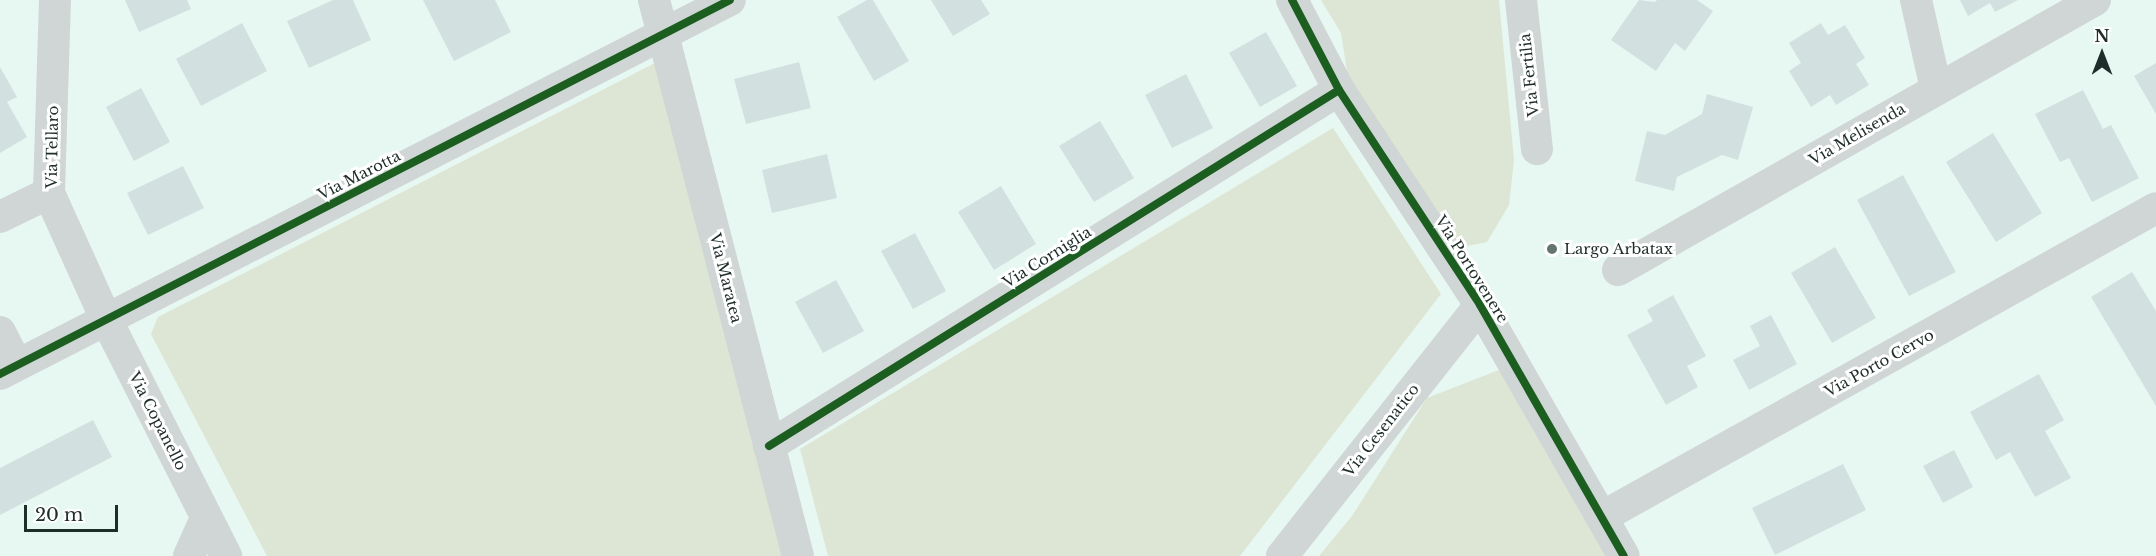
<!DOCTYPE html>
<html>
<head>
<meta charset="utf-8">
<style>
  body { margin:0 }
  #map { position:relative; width:2156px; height:556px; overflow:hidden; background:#e7f8f2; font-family:"Libre Baskerville",serif }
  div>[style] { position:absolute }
  .green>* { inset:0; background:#dde5d4 }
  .building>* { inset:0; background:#d2e1df }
  .minor>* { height:32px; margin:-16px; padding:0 16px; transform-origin:16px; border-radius:16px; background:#d0d6d5 }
  .cycleway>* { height:8px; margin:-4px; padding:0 4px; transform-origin:4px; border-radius:4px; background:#1b5e20 }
  .dots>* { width:16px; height:16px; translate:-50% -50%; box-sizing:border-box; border:3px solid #fff; border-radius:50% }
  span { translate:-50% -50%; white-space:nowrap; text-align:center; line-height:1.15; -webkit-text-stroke:6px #fff; paint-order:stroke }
  .street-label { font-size:15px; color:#1e2d29 }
  .poi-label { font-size:15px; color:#1e2d29 }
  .left { translate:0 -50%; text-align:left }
  .north { position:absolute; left:2072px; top:24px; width:60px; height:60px; -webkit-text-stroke:4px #fff; paint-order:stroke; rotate:0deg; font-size:16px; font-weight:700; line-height:24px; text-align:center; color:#1e2d29 }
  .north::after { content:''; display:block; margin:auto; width:21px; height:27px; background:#1e2d29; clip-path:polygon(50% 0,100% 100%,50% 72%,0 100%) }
  .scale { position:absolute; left:24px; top:505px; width:94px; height:27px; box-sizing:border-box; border:3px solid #1e2d29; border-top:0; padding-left:8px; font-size:18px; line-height:21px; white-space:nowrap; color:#1e2d29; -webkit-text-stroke:4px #fff; paint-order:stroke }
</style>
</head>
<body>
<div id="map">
  <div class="green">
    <div style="clip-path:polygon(1321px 0,1499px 0,1514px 160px,1509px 205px,1487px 242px,1462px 247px,1447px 240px,1348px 78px,1341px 33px)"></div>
    <div style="clip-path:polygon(657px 62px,792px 556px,267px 556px,151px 334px,158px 317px)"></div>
    <div style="clip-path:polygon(1333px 128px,1441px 294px,1240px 556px,828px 556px,800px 449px)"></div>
    <div style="clip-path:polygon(1504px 368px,1611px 556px,1319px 556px,1352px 516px,1427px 398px)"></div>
  </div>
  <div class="building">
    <div style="clip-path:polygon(125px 0,187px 0,191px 9px,139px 32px)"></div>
    <div style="clip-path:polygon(333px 0,353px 0,371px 40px,309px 68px,287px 21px)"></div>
    <div style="clip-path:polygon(423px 0,495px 0,511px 32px,454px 61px)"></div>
    <div style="clip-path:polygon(867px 0,873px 0,909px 61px,874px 81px,837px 17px)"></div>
    <div style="clip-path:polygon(931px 0,981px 0,990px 14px,953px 36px)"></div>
    <div style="clip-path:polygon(1639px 0,1655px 2px,1657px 0,1697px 0,1713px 11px,1685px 51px,1675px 43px,1656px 71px,1611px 40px)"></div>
    <div style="clip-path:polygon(1960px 0,2018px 0,1995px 12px,1990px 3px,1968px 16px)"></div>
    <div style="clip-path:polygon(242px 23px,267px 71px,201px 106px,176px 59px)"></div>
    <div style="clip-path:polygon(1821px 23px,1828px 35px,1845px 25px,1865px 58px,1856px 64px,1869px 85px,1836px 105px,1830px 95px,1811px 107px,1789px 71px,1801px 63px,1789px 43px)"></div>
    <div style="clip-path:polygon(1266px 32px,1297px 86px,1260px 107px,1229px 53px)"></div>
    <div style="clip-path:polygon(799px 62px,811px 108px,746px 124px,734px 79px)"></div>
    <div style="clip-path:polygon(2156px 63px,2156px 114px,2134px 76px)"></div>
    <div style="clip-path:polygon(0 67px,17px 97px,7px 102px,27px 137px,0 153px)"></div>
    <div style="clip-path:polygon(1186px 74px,1213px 128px,1172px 148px,1145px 95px)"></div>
    <div style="clip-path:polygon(141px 88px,170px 142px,134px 161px,106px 107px)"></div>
    <div style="clip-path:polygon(2083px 90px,2103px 129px,2111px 125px,2139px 178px,2092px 202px,2069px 158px,2060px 162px,2035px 114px)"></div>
    <div style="clip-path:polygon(1707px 94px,1753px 107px,1738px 160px,1722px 155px,1677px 177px,1674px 191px,1635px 181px,1647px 131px,1665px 135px,1702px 114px)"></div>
    <div style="clip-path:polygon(1100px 121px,1134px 178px,1094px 202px,1059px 146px)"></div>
    <div style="clip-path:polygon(1993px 133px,2042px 213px,1996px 242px,1946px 162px)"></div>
    <div style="clip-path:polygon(827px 154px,837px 198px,772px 213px,762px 170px)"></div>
    <div style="clip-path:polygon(183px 166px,204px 208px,148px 235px,127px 193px)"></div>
    <div style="clip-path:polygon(1903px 175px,1956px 272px,1909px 296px,1857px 200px)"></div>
    <div style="clip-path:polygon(1001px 186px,1036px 244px,994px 270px,958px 212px)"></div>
    <div style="clip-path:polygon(915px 233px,946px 291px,913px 309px,881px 251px)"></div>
    <div style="clip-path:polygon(1835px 247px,1876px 318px,1832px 343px,1791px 273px)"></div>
    <div style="clip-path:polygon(2132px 272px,2156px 311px,2156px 406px,2091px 297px)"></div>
    <div style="clip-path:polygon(836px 280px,864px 331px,823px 353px,795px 302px)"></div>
    <div style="clip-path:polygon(1673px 295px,1706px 356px,1687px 366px,1698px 387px,1666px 405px,1627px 335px,1653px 321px,1647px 310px)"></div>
    <div style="clip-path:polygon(1771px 315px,1797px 364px,1749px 390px,1733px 360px,1760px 346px,1750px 326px)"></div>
    <div style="clip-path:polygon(2039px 374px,2064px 420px,2045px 431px,2071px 478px,2035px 497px,2010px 452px,1996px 460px,1970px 412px)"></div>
    <div style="clip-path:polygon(93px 420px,112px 457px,0 515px,0 468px)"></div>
    <div style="clip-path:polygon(1954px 450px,1973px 487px,1943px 503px,1923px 466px)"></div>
    <div style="clip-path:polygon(1843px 464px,1866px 510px,1775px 555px,1752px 508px)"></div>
  </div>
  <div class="minor">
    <div style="left:55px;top:0;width:193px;rotate:91.8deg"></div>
    <div style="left:49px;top:193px;width:138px;rotate:65.7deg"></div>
    <div style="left:106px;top:319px;width:266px;rotate:63.1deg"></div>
    <div style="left:654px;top:0;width:574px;rotate:75.48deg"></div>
    <div style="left:1292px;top:0;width:102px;rotate:62.4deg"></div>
    <div style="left:1339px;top:90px;width:257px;rotate:56.7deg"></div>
    <div style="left:1480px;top:305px;width:289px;rotate:60.2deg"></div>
    <div style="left:1521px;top:0;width:150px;rotate:83.9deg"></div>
    <div style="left:1916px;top:0;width:91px;rotate:77.3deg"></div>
    <div style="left:0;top:217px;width:55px;rotate:-26.1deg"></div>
    <div style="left:1618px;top:270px;width:548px;rotate:-29.51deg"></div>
    <div style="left:0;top:332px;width:37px;rotate:63deg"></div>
    <div style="left:0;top:374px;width:820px;rotate:-27.13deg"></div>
    <div style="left:769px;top:446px;width:672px;rotate:-31.99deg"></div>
    <div style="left:1602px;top:517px;width:634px;rotate:-29.15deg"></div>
    <div style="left:189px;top:556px;width:42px;rotate:-65.9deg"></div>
    <div style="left:1282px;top:556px;width:320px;rotate:-51.7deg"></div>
  </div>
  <div class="cycleway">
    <div style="left:1292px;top:0;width:102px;rotate:62.4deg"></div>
    <div style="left:1339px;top:90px;width:257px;rotate:56.7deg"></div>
    <div style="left:1480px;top:305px;width:289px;rotate:60.2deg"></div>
    <div style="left:0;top:374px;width:820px;rotate:-27.13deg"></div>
    <div style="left:769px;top:446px;width:672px;rotate:-31.99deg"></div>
  </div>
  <div class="dots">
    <div style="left:1552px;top:249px;background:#64746f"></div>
  </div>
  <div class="street-label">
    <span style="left:1529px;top:75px;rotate:-96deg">Via Fertilia</span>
    <span style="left:1857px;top:134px;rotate:-30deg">Via Melisenda</span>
    <span style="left:52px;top:147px;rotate:-89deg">Via Tellaro</span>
    <span style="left:359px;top:175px;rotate:-27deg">Via Marotta</span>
    <span style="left:1047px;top:257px;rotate:-32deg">Via Corniglia</span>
    <span style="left:1472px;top:269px;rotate:58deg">Via Portovenere</span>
    <span style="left:726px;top:278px;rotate:76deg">Via Maratea</span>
    <span style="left:1879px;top:363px;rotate:-29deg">Via Porto Cervo</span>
    <span style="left:158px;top:421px;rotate:63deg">Via Copanello</span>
    <span style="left:1381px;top:430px;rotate:-52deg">Via Cesenatico</span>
  </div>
  <div class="poi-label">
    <span class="left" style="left:1564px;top:249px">Largo Arbatax</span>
  </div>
  <div class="north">N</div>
  <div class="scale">20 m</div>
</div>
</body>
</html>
